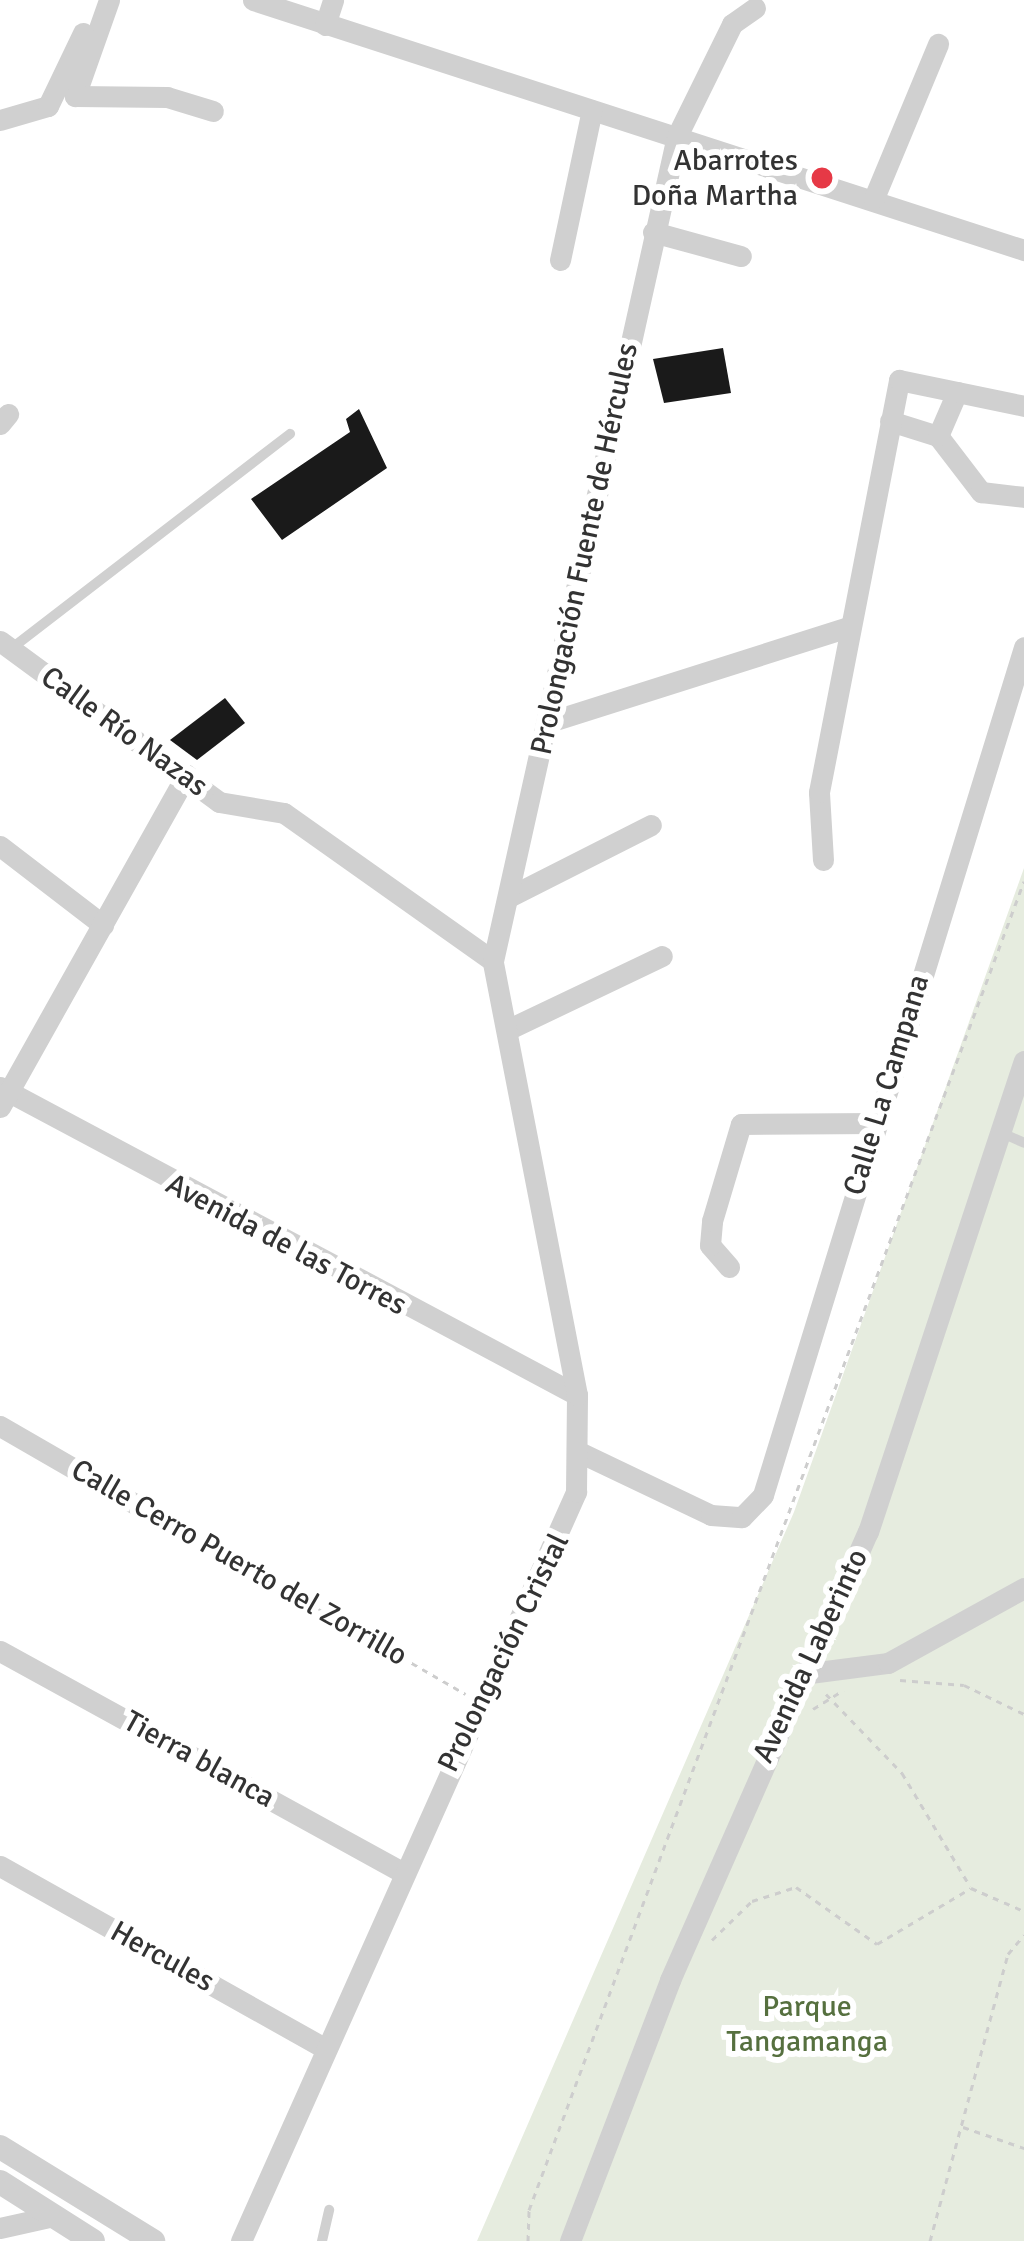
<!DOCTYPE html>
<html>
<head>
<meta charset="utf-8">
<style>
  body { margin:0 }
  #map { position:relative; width:1024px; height:2241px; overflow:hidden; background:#fff; font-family:Signika,sans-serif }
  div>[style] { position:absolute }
  .green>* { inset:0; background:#e6ecdf }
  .building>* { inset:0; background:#1a1a1a }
  .path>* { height:3px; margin-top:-1.5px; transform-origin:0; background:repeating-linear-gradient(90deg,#cdcdcd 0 6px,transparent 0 12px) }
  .service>* { height:10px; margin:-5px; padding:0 5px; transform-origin:5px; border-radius:5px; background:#d0d0d0 }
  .minor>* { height:21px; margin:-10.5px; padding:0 10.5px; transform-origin:10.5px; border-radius:10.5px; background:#d0d0d0 }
  .tertiary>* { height:24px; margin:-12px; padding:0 12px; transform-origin:12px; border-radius:12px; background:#d0d0d0 }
  .dots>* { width:33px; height:33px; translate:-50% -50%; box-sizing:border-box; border:6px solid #fff; border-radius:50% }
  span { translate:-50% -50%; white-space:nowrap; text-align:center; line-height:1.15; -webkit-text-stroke:12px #fff; paint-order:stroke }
  .poi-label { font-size:30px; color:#333 }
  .right { translate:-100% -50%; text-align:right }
  .street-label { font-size:30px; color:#333 }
  .park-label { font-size:30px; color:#56703f }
</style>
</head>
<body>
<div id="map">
  <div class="green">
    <div style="clip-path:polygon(1024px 868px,1024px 2241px,477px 2241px,794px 1512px)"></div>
  </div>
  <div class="building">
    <div style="clip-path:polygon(723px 348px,731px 393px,664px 403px,653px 359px)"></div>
    <div style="clip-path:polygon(359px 409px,387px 468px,282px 540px,251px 499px,350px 432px,346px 419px)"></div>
    <div style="clip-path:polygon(225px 698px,245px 723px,197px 760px,170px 740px)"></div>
  </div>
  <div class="path">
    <div style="left:152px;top:1513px;width:362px;rotate:30deg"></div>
    <div style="left:900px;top:1680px;width:64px;rotate:4.5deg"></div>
    <div style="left:964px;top:1685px;width:67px;rotate:25.8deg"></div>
    <div style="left:826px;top:1694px;width:110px;rotate:46.1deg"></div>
    <div style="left:902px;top:1773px;width:132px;rotate:59deg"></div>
    <div style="left:813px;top:1709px;width:36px;rotate:-32deg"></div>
    <div style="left:712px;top:1940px;width:56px;rotate:-44.3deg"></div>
    <div style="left:752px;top:1901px;width:46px;rotate:-17.7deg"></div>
    <div style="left:796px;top:1887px;width:99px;rotate:35.1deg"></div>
    <div style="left:877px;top:1944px;width:109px;rotate:-30.8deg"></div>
    <div style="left:971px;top:1888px;width:58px;rotate:23.5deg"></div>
    <div style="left:963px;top:2127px;width:65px;rotate:19deg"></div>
    <div style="left:528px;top:2241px;width:31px;rotate:-88deg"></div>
    <div style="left:529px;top:2210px;width:1418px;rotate:-69.57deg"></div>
    <div style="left:930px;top:2241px;width:297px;rotate:-74.8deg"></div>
    <div style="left:1008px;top:1954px;width:25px;rotate:-50deg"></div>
  </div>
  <div class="service">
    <div style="left:12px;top:648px;width:351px;rotate:-37.6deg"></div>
    <div style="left:1002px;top:1133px;width:24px;rotate:24deg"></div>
    <div style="left:322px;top:2241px;width:32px;rotate:-77deg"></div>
  </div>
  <div class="minor">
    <div style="left:109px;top:0;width:102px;rotate:109.5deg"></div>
    <div style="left:75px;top:96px;width:92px;rotate:0.6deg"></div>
    <div style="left:167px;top:97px;width:48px;rotate:16.9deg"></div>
    <div style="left:253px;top:0;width:811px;rotate:17.97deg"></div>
    <div style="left:325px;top:25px;width:26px;rotate:-72deg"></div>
    <div style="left:0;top:120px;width:50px;rotate:-16.3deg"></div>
    <div style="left:48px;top:106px;width:81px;rotate:-64.4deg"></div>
    <div style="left:874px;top:198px;width:167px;rotate:-67.4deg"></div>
    <div style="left:653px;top:232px;width:91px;rotate:15.3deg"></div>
    <div style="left:560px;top:260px;width:153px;rotate:-78deg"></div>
    <div style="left:890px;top:421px;width:50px;rotate:17.4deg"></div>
    <div style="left:938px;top:436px;width:71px;rotate:52.5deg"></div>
    <div style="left:981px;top:492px;width:43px;rotate:6.6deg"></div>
    <div style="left:0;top:424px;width:13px;rotate:-51deg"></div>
    <div style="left:938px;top:436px;width:48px;rotate:-66.6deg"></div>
    <div style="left:0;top:641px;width:272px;rotate:36.3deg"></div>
    <div style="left:219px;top:802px;width:66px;rotate:9.6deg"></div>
    <div style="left:284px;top:813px;width:256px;rotate:35.3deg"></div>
    <div style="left:549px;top:722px;width:314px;rotate:-17.6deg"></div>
    <div style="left:0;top:846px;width:130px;rotate:37.5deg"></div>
    <div style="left:823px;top:860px;width:68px;rotate:-93.4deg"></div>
    <div style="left:819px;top:792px;width:420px;rotate:-79deg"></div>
    <div style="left:899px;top:380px;width:128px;rotate:11.7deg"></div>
    <div style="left:509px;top:897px;width:159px;rotate:-26.9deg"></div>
    <div style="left:511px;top:1028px;width:167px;rotate:-25.5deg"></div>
    <div style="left:0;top:1087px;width:654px;rotate:28.09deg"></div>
    <div style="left:0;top:1107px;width:381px;rotate:-60.7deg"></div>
    <div style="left:729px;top:1267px;width:29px;rotate:-131deg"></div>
    <div style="left:710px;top:1245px;width:24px;rotate:-85deg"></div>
    <div style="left:712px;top:1221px;width:101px;rotate:-73.4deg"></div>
    <div style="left:741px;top:1124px;width:135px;rotate:-0.4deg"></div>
    <div style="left:0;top:1426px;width:156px;rotate:30deg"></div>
    <div style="left:579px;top:1452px;width:146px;rotate:25.5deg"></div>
    <div style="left:711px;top:1515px;width:31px;rotate:4deg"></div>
    <div style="left:742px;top:1517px;width:30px;rotate:-46deg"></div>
    <div style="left:763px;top:1495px;width:887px;rotate:-72.89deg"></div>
    <div style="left:0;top:1651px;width:454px;rotate:28.8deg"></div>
    <div style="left:802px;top:1674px;width:87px;rotate:-7.3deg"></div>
    <div style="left:888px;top:1663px;width:155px;rotate:-28.9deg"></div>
    <div style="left:0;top:1866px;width:370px;rotate:29.3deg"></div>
    <div style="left:0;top:2228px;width:55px;rotate:-12.5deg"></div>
    <div style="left:241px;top:2241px;width:821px;rotate:-65.9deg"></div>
    <div style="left:576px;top:1492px;width:97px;rotate:-89.4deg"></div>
    <div style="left:577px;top:1395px;width:442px;rotate:-101deg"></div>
    <div style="left:493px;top:961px;width:845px;rotate:-77.43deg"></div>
    <div style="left:677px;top:136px;width:125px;rotate:-63.8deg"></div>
    <div style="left:732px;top:24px;width:28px;rotate:-35deg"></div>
    <div style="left:570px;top:2241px;width:280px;rotate:-69deg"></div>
    <div style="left:670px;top:1980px;width:490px;rotate:-66.2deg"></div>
    <div style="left:868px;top:1532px;width:496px;rotate:-71.7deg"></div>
  </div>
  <div class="tertiary">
    <div style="left:0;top:2147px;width:180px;rotate:31.6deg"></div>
    <div style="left:0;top:2182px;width:110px;rotate:32.4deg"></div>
  </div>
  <div class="dots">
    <div style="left:822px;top:178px;background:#e63946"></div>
  </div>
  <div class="poi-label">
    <span class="right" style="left:798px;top:178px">Abarrotes<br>Doña Martha</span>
  </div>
  <div class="street-label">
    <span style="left:585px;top:549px;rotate:-78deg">Prolongación Fuente de Hércules</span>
    <span style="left:124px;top:732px;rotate:36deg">Calle Río Nazas</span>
    <span style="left:887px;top:1085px;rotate:-73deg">Calle La Campana</span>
    <span style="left:286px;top:1245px;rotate:28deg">Avenida de las Torres</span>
    <span style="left:239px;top:1563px;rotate:30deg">Calle Cerro Puerto del Zorrillo</span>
    <span style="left:504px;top:1653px;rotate:-64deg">Prolongación Cristal</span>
    <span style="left:811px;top:1656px;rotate:-65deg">Avenida Laberinto</span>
    <span style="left:199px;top:1760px;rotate:29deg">Tierra blanca</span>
    <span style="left:162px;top:1957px;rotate:29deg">Hercules</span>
  </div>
  <div class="park-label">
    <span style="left:807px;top:2024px">Parque<br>Tangamanga</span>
  </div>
</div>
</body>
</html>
